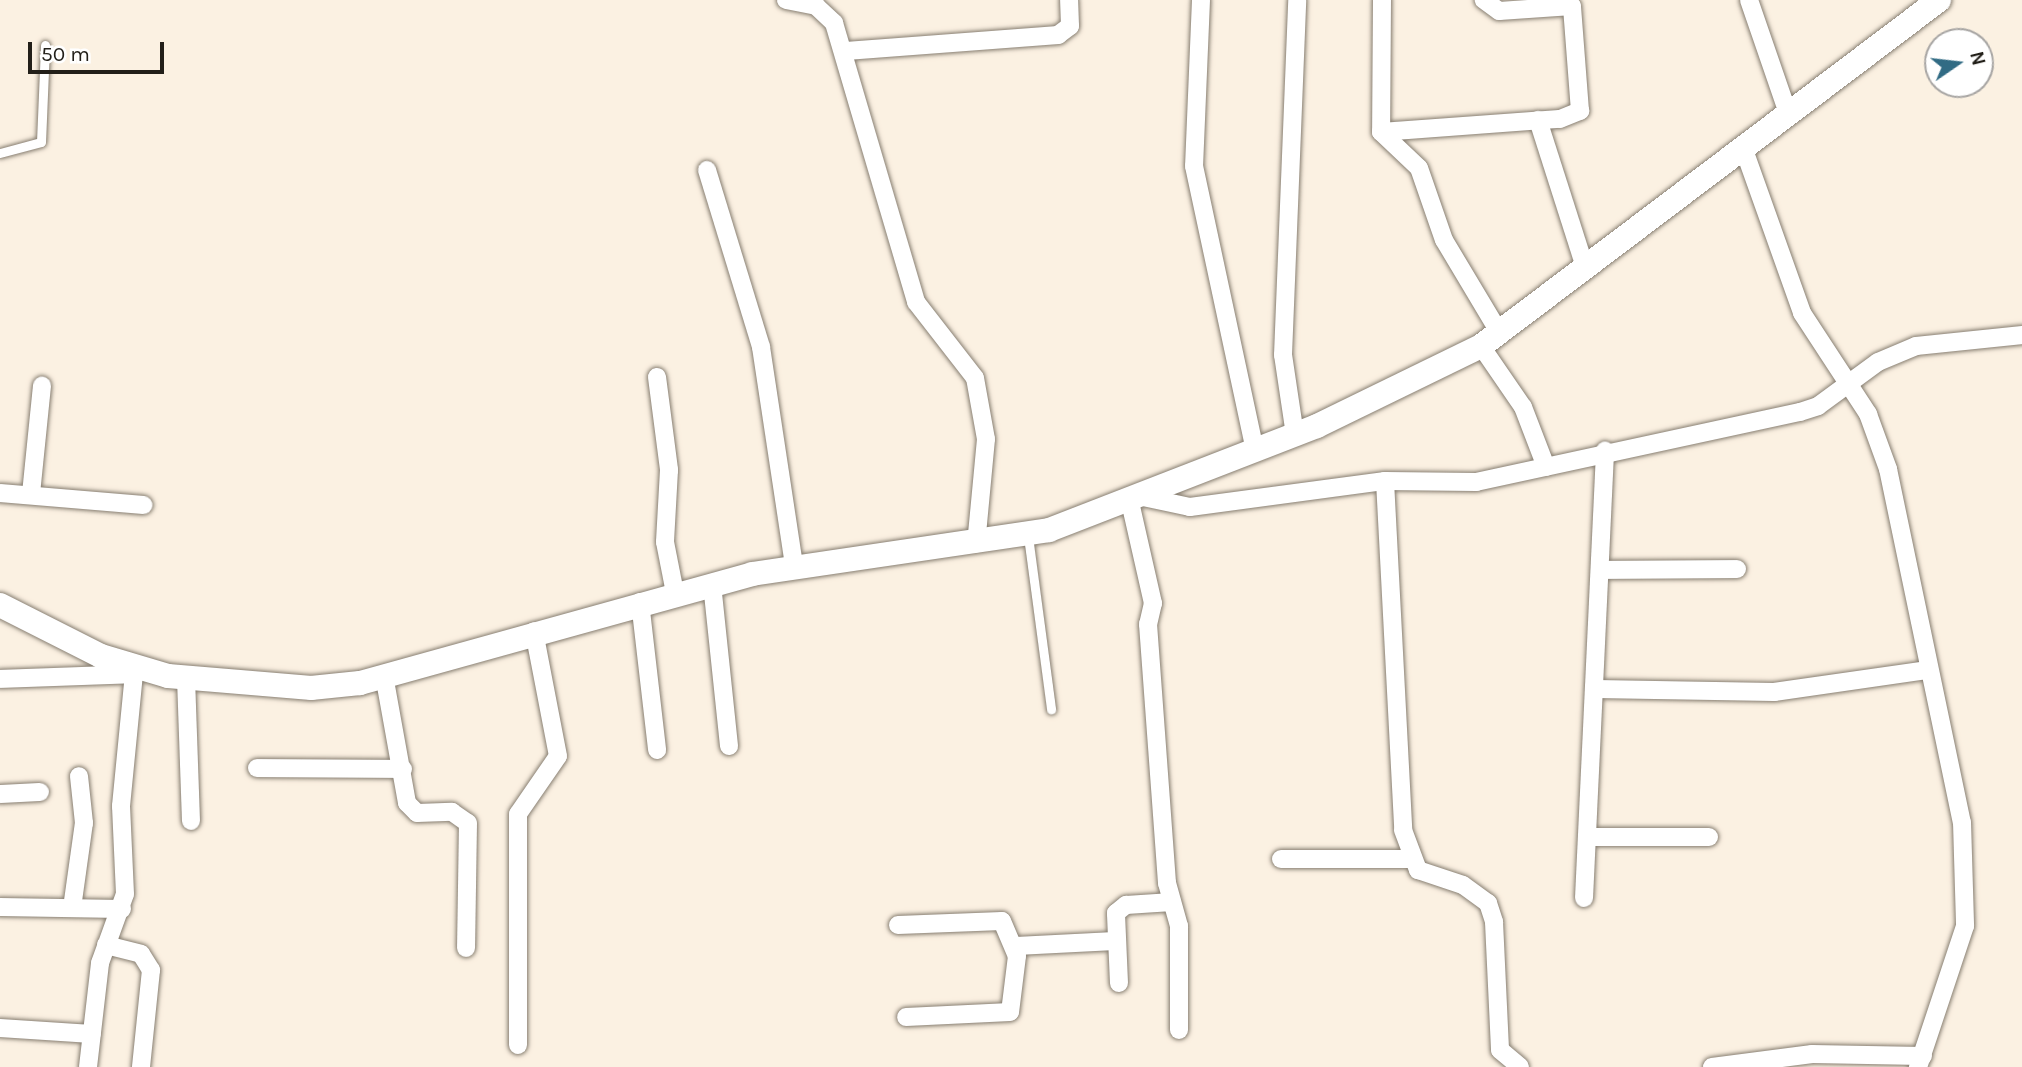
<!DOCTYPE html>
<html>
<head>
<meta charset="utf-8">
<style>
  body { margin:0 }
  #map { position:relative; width:2022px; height:1067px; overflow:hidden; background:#fbf1e2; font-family:Karla,sans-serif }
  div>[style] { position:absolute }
  .roads { filter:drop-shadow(0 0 2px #877e71) drop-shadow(0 0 2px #877e71) }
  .lane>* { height:9px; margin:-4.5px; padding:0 4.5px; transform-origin:4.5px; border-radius:4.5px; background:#fff }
  .street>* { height:18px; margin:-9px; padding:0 9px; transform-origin:9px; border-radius:9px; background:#fff }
  .secondary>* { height:24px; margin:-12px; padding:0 12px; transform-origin:12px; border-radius:12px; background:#fff }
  span { translate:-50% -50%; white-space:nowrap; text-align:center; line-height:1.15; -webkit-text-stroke:7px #fff; paint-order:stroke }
  .north { position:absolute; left:1924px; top:28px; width:70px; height:70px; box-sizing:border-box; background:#fff; border:2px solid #a7a5a3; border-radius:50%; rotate:76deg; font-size:19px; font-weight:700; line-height:28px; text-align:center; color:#221f19 }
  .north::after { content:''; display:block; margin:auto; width:24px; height:32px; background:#316b84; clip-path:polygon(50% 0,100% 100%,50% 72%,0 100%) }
  .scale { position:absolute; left:28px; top:42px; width:136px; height:32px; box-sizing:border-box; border:4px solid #221f19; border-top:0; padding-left:9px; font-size:21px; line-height:24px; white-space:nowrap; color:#221f19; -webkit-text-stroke:5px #fff; paint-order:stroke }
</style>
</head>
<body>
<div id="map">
  <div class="roads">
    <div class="lane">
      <div style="left:0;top:153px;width:42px;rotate:-15deg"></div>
      <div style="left:41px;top:142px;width:97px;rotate:-87.6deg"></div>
      <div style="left:1028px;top:536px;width:175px;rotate:82.4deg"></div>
    </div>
    <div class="street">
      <div style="left:786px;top:0;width:31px;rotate:11deg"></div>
      <div style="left:816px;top:6px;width:25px;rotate:43deg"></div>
      <div style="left:834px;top:23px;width:291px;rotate:73.6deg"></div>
      <div style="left:916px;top:302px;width:96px;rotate:52.2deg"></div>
      <div style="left:975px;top:378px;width:62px;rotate:79.8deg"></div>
      <div style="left:986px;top:439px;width:105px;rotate:95.4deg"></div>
      <div style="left:1201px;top:0;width:166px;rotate:92.4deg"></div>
      <div style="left:1194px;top:166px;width:291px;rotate:77.9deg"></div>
      <div style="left:1382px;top:0;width:132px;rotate:90.4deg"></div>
      <div style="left:1381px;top:132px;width:52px;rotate:43.5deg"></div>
      <div style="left:1419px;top:168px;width:76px;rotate:70.9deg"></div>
      <div style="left:1444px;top:240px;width:107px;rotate:59.1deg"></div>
      <div style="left:1749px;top:0;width:120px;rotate:71deg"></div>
      <div style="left:846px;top:51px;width:213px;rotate:-4.3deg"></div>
      <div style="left:1058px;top:35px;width:15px;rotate:-37deg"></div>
      <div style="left:1070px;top:26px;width:26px;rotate:-92deg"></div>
      <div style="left:1538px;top:120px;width:154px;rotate:72.3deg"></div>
      <div style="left:1381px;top:132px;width:179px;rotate:-4.2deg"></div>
      <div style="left:1560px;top:119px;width:22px;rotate:-22deg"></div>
      <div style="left:1580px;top:111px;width:105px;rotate:-94.4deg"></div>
      <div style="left:1572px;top:6px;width:73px;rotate:176.1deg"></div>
      <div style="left:1499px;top:11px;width:19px;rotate:-144deg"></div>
      <div style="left:1743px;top:147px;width:176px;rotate:70.4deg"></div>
      <div style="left:1802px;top:313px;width:121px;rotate:56.8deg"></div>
      <div style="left:1868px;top:414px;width:59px;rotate:70deg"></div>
      <div style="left:1888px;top:469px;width:361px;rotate:78.2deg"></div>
      <div style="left:1962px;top:822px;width:104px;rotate:88.3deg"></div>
      <div style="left:1965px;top:926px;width:149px;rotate:108.4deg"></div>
      <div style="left:707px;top:170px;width:185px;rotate:73deg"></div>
      <div style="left:761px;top:347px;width:221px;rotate:81.4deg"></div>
      <div style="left:1481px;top:346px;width:74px;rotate:55.5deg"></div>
      <div style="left:1523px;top:407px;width:64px;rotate:69deg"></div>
      <div style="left:657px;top:377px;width:94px;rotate:82.6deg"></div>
      <div style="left:669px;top:470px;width:72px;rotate:93.2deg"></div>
      <div style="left:665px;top:542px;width:52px;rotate:78.9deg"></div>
      <div style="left:1295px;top:435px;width:81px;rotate:-98.5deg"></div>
      <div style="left:1283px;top:355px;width:355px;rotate:-87.7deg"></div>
      <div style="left:1385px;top:481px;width:349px;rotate:87deg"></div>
      <div style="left:1403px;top:830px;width:43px;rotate:69.4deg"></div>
      <div style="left:1418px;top:870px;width:47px;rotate:18.4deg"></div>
      <div style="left:1463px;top:885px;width:31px;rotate:36deg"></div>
      <div style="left:1488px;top:903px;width:20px;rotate:72deg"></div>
      <div style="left:1494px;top:922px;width:128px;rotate:87.3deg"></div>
      <div style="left:1500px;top:1050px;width:26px;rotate:40deg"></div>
      <div style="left:0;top:493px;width:144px;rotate:4.8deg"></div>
      <div style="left:31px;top:494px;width:109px;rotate:-84.2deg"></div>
      <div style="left:1143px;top:497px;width:48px;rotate:12deg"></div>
      <div style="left:1190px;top:507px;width:197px;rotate:-7.6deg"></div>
      <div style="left:1385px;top:481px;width:91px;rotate:0.6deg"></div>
      <div style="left:1476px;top:482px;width:331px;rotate:-12.2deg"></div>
      <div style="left:1800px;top:412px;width:19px;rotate:-18deg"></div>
      <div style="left:1818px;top:406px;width:74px;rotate:-36.3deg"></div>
      <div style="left:1878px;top:362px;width:41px;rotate:-22.8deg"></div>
      <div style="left:1916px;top:346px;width:107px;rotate:-5.9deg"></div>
      <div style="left:1130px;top:502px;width:104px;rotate:77.2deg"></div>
      <div style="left:1153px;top:603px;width:22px;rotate:103deg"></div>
      <div style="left:1148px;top:624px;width:260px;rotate:85.8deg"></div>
      <div style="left:1167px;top:883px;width:45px;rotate:74.4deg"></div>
      <div style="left:1179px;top:926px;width:104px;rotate:90deg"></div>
      <div style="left:1600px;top:570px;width:137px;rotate:-0.4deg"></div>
      <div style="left:712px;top:584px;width:163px;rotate:84deg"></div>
      <div style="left:640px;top:602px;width:149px;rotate:83.4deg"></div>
      <div style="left:384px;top:675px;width:130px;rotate:79.8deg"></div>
      <div style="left:407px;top:803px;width:14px;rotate:45deg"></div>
      <div style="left:417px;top:813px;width:35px;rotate:-2deg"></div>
      <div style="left:452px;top:812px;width:19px;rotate:35deg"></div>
      <div style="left:468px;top:823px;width:125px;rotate:90.9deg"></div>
      <div style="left:186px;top:678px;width:143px;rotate:88deg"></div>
      <div style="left:0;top:679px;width:136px;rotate:-2.1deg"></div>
      <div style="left:1596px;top:689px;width:178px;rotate:1deg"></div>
      <div style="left:1774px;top:692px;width:154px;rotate:-8.2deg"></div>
      <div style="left:257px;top:768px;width:146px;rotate:0.4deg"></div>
      <div style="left:0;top:794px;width:40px;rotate:-2.9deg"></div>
      <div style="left:1587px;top:837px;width:122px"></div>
      <div style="left:1281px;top:859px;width:130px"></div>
      <div style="left:1584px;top:898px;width:448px;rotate:-87.3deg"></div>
      <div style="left:0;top:907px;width:122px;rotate:0.9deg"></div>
      <div style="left:72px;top:908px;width:86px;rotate:-82deg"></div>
      <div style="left:84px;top:823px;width:47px;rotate:-96.1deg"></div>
      <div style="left:898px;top:925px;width:104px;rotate:-2.2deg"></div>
      <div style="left:1002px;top:921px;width:38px;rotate:67deg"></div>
      <div style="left:1017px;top:956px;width:56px;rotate:97.1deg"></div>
      <div style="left:1010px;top:1012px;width:104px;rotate:177.2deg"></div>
      <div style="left:106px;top:945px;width:36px;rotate:14deg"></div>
      <div style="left:141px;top:954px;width:19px;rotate:58deg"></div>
      <div style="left:151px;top:970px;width:98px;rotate:95.9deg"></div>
      <div style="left:1016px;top:946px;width:99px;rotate:-2.9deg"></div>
      <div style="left:1119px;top:983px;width:70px;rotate:-92.5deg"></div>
      <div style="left:1116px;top:913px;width:13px;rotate:-39deg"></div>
      <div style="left:1126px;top:905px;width:46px;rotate:-3.7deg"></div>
      <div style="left:0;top:1028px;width:92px;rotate:3.7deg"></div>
      <div style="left:518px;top:1045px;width:231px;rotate:-90deg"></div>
      <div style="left:518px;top:814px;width:70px;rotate:-55.4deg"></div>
      <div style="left:558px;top:756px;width:127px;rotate:-100.9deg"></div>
      <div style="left:88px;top:1067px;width:105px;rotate:-83.4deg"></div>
      <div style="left:100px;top:963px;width:73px;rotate:-70.1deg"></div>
      <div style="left:125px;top:894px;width:88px;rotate:-92.6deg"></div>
      <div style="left:121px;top:806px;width:133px;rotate:-84.4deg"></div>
      <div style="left:1712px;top:1067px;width:101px;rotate:-7.4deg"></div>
      <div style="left:1812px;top:1054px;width:111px;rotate:1deg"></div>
    </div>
    <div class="secondary">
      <div style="left:0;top:605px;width:113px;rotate:26.8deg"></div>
      <div style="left:101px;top:656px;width:70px;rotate:16.6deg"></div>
      <div style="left:168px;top:676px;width:144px;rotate:4.8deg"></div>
      <div style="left:311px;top:688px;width:49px;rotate:-5.8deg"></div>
      <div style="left:360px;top:683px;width:407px;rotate:-15.5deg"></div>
      <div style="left:752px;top:574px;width:300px;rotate:-8.4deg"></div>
      <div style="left:1049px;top:530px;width:287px;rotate:-21.2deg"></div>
      <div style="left:1317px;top:426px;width:182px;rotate:-26deg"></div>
      <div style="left:1481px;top:346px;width:574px;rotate:-37.07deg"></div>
    </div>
  </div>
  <div class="north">N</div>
  <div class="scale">50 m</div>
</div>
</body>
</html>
